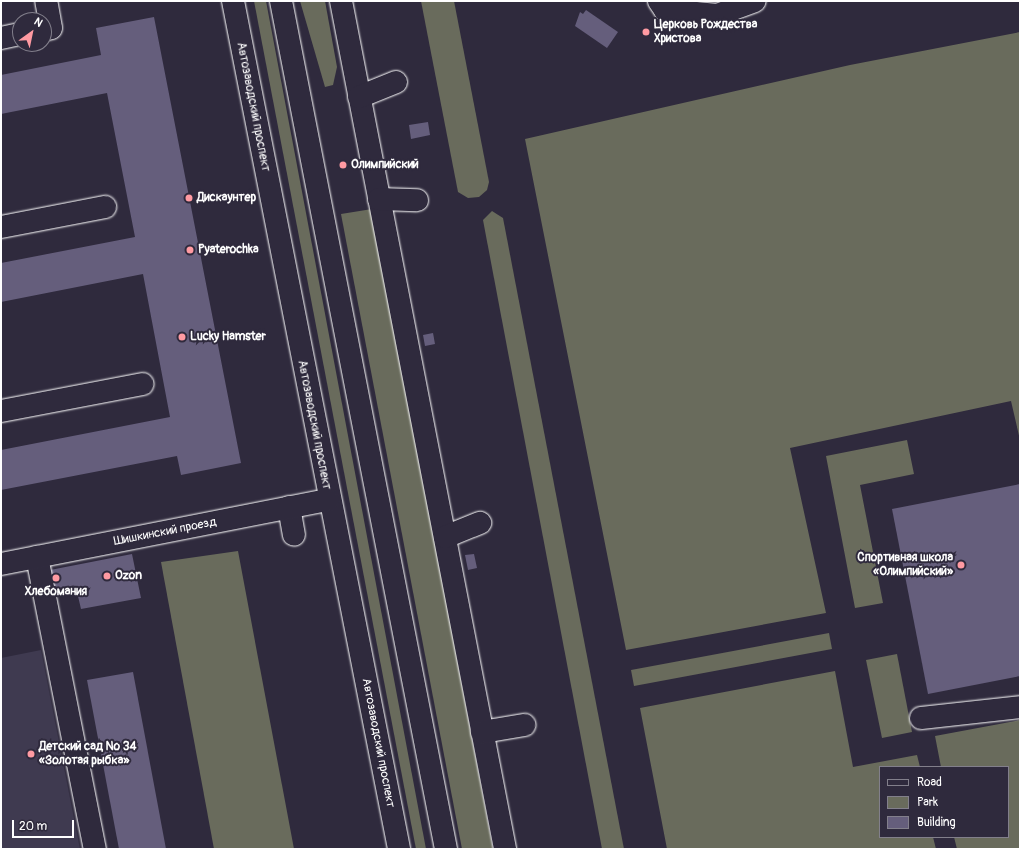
<!DOCTYPE html>
<html>
<head>
<meta charset="utf-8">
<style>
  body { margin:0 }
  #map { position:relative; width:1021px; height:850px; overflow:hidden; background:#2f2a3d; font-family:Pangolin,sans-serif }
  div>[style] { position:absolute }
  .built>* { inset:0; background:#3f3a50 }
  .green>* { inset:0; background:#696b5c }
  .building>* { inset:0; background:#655e7c }
  .roads { filter:drop-shadow(0 0 1px #fff) drop-shadow(0 0 1px #fff) }
  .minor>* { height:22px; margin:-11px; padding:0 11px; transform-origin:11px; border-radius:11px; background:#2f2a3d }
  .dots>* { width:11px; height:11px; translate:-50% -50%; box-sizing:border-box; border:2px solid #2f2a3d; border-radius:50% }
  span { translate:-50% -50%; white-space:nowrap; text-align:center; line-height:1.15; -webkit-text-stroke:4px #2f2a3d; paint-order:stroke }
  .poi-label { font-size:12px; color:#fff; font-weight:700 }
  .left { translate:0 -50%; text-align:left }
  .right { translate:-100% -50%; text-align:right }
  .street-label { font-size:12px; color:#fff }
  .frame { position:absolute; inset:0; border:2px solid #fff; pointer-events:none }
  .legend { position:absolute; left:879px; top:766px; width:130px; height:72px; box-sizing:border-box; background:#2f2a3d; border:1px solid #827f8b; margin:0; padding:5px 7px; list-style:none; font-size:12px; color:#fff }
  .legend li { display:flex; align-items:center; gap:8px; height:20px }
  .legend b { width:20px; border:1px solid #827f8b }
  .north { position:absolute; left:12px; top:12px; width:40px; height:40px; box-sizing:border-box; background:#2f2a3d; border:1px solid #827f8b; border-radius:50%; rotate:33deg; font-size:11px; font-weight:700; line-height:16px; text-align:center; color:#fff }
  .north::after { content:''; display:block; margin:auto; width:14px; height:18px; background:#ff9aa2; clip-path:polygon(50% 0,100% 100%,50% 72%,0 100%) }
  .scale { position:absolute; left:12px; top:820px; width:62px; height:18px; box-sizing:border-box; border:2px solid #fff; border-top:0; padding-left:5px; font-size:12px; line-height:14px; white-space:nowrap; color:#fff; -webkit-text-stroke:3px #2f2a3d; paint-order:stroke }
</style>
</head>
<body>
<div id="map">
  <div class="built">
    <div style="clip-path:polygon(41px 650px,80px 849px,1px 849px,1px 658px)"></div>
  </div>
  <div class="green">
    <div style="clip-path:polygon(254px 1px,266px 1px,426px 849px,416px 849px)"></div>
    <div style="clip-path:polygon(300px 1px,325px 1px,337px 67px,333px 85px,325px 87px)"></div>
    <div style="clip-path:polygon(421px 1px,454px 1px,489px 182px,487px 190px,479px 197px,468px 198px,458px 192px)"></div>
    <div style="clip-path:polygon(1020px 32px,1020px 440px,1011px 401px,790px 448px,826px 613px,626px 650px,525px 139px,850px 65px)"></div>
    <div style="clip-path:polygon(372px 209px,493px 849px,462px 849px,341px 214px)"></div>
    <div style="clip-path:polygon(492px 211px,503px 218px,624px 849px,602px 849px,483px 220px)"></div>
    <div style="clip-path:polygon(907px 440px,914px 474px,860px 485px,883px 603px,855px 608px,826px 456px)"></div>
    <div style="clip-path:polygon(238px 551px,294px 849px,214px 849px,161px 562px)"></div>
    <div style="clip-path:polygon(829px 633px,832px 649px,634px 686px,631px 670px)"></div>
    <div style="clip-path:polygon(897px 654px,912px 732px,882px 738px,866px 660px)"></div>
    <div style="clip-path:polygon(835px 671px,853px 767px,917px 755px,920px 767px,880px 767px,880px 837px,933px 837px,936px 849px,667px 849px,640px 708px)"></div>
    <div style="clip-path:polygon(1020px 720px,1020px 849px,957px 849px,954px 837px,1008px 837px,1008px 767px,941px 767px,935px 736px)"></div>
  </div>
  <div class="building">
    <div style="clip-path:polygon(586px 10px,618px 32px,607px 48px,575px 26px,580px 12px,583px 14px)"></div>
    <div style="clip-path:polygon(154px 17px,241px 463px,181px 475px,177px 456px,1px 490px,1px 450px,170px 417px,143px 274px,1px 302px,1px 263px,135px 237px,107px 93px,1px 114px,1px 75px,101px 55px,96px 28px)"></div>
    <div style="clip-path:polygon(428px 122px,430px 135px,411px 139px,409px 125px)"></div>
    <div style="clip-path:polygon(433px 333px,435px 344px,425px 346px,423px 335px)"></div>
    <div style="clip-path:polygon(1020px 484px,1020px 676px,928px 694px,892px 509px)"></div>
    <div style="clip-path:polygon(132px 554px,141px 598px,81px 609px,77px 592px,50px 598px,45px 571px)"></div>
    <div style="clip-path:polygon(474px 554px,477px 568px,468px 570px,465px 555px)"></div>
    <div style="clip-path:polygon(133px 672px,166px 849px,119px 849px,87px 680px)"></div>
  </div>
  <div class="roads">
    <div class="minor">
      <div style="left:233px;top:1px;width:864px;rotate:78.92deg"></div>
      <div style="left:281px;top:1px;width:864px;rotate:78.99deg"></div>
      <div style="left:341px;top:1px;width:864px;rotate:79.05deg"></div>
      <div style="left:659px;top:1px;width:11px;rotate:56deg"></div>
      <div style="left:665px;top:10px;width:52px;rotate:5.5deg"></div>
      <div style="left:717px;top:15px;width:40px;rotate:-20.2deg"></div>
      <div style="left:44px;top:30px;width:7px;rotate:-16deg"></div>
      <div style="left:51px;top:28px;width:27px;rotate:-100deg"></div>
      <div style="left:1px;top:38px;width:19px;rotate:-12deg"></div>
      <div style="left:359px;top:97px;width:40px;rotate:-22deg"></div>
      <div style="left:379px;top:199px;width:38px;rotate:2deg"></div>
      <div style="left:1px;top:227px;width:106px;rotate:-10.9deg"></div>
      <div style="left:1px;top:411px;width:144px;rotate:-10.8deg"></div>
      <div style="left:289px;top:507px;width:28px;rotate:80deg"></div>
      <div style="left:445px;top:537px;width:38px;rotate:-22deg"></div>
      <div style="left:37px;top:557px;width:298px;rotate:78.8deg"></div>
      <div style="left:1px;top:564px;width:333px;rotate:-11.1deg"></div>
      <div style="left:921px;top:718px;width:100px;rotate:-6.3deg"></div>
      <div style="left:482px;top:732px;width:43px;rotate:-9.5deg"></div>
    </div>
  </div>
  <div class="dots">
    <div style="left:646px;top:32px;background:#ff9aa2"></div>
    <div style="left:343px;top:165px;background:#ff9aa2"></div>
    <div style="left:189px;top:198px;background:#ff9aa2"></div>
    <div style="left:190px;top:250px;background:#ff9aa2"></div>
    <div style="left:182px;top:337px;background:#ff9aa2"></div>
    <div style="left:961px;top:565px;background:#ff9aa2"></div>
    <div style="left:107px;top:576px;background:#ff9aa2"></div>
    <div style="left:56px;top:578px;background:#ff9aa2"></div>
    <div style="left:31px;top:754px;background:#ff9aa2"></div>
  </div>
  <div class="poi-label">
    <span class="left" style="left:654px;top:32px">Церковь Рождества<br>Христова</span>
    <span class="left" style="left:351px;top:165px">Олимпийский</span>
    <span class="left" style="left:197px;top:198px">Дискаунтер</span>
    <span class="left" style="left:198px;top:250px">Pyaterochka</span>
    <span class="left" style="left:190px;top:337px">Lucky Hamster</span>
    <span class="right" style="left:953px;top:565px">Спортивная школа<br>«Олимпийский»</span>
    <span class="left" style="left:115px;top:576px">Ozon</span>
    <span style="left:56px;top:592px">Хлебомания</span>
    <span class="left" style="left:39px;top:754px">Детский сад № 34<br>«Золотая рыбка»</span>
  </div>
  <div class="street-label">
    <span style="left:253px;top:107px;rotate:79deg">Автозаводский проспект</span>
    <span style="left:314px;top:425px;rotate:79deg">Автозаводский проспект</span>
    <span style="left:165px;top:532px;rotate:-11deg">Шишкинский проезд</span>
    <span style="left:378px;top:743px;rotate:79deg">Автозаводский проспект</span>
  </div>
  <div class="frame"></div>
  <ul class="legend">
  <li><b style="height:5px;background:#2f2a3d"></b>Road</li>
  <li><b style="height:11px;background:#696b5c"></b>Park</li>
  <li><b style="height:11px;background:#655e7c"></b>Building</li>
  </ul>
  <div class="north">N</div>
  <div class="scale">20 m</div>
</div>
</body>
</html>
